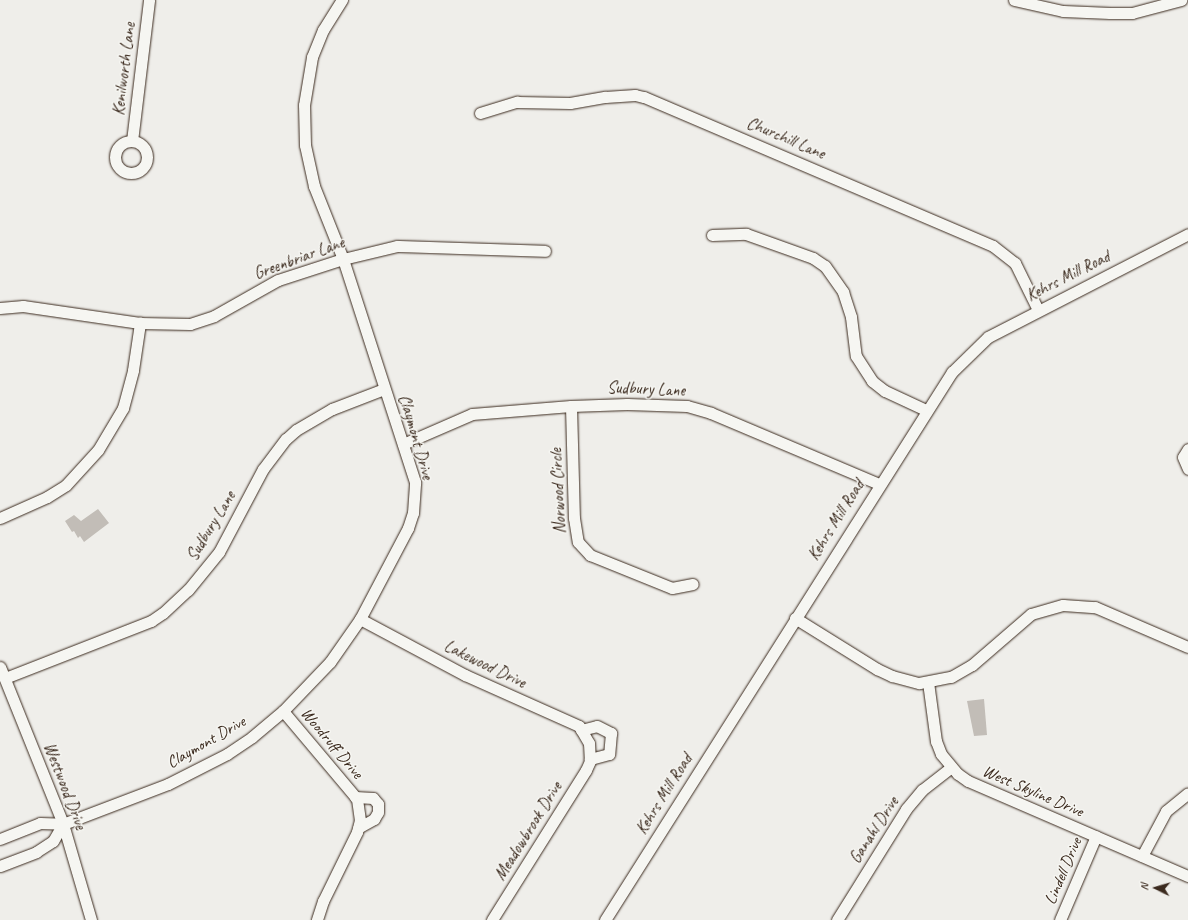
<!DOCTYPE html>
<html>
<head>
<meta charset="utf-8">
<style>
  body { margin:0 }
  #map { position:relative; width:1188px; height:920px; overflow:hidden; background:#efeeea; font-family:Caveat,sans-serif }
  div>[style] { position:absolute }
  .building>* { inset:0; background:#c2bdb7 }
  .roads { filter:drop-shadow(0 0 1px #3b2a1e) drop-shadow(0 0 1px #3b2a1e) }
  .minor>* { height:11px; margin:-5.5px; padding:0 5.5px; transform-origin:5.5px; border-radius:5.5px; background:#f6f6f2 }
  .minor>.ring { margin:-5.5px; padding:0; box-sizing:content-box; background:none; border:11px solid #f6f6f2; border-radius:50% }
  span { translate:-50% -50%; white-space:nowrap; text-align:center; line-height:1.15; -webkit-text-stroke:3px #f6f6f2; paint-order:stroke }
  .street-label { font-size:17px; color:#3b2a1e }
  .north { position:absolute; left:1136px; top:868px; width:40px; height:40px; -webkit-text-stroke:3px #f6f6f2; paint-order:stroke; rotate:275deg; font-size:11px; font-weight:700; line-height:16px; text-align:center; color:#3b2a1e }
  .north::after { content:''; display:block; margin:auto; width:14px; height:18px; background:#3b2a1e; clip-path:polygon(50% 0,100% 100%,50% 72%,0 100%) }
</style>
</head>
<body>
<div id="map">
  <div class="building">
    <div style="clip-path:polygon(98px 509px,109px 523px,84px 542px,80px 536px,78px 538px,74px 531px,72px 532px,65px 521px,74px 515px,81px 521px)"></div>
    <div style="clip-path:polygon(984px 699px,987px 735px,974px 736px,967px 701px)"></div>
  </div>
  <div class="roads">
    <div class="minor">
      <div style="left:1014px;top:0;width:50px;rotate:12.7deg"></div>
      <div style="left:1063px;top:11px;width:47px;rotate:2.4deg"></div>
      <div style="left:1110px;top:13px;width:22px"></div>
      <div style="left:1132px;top:13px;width:51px;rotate:-14.9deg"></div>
      <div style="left:480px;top:113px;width:39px;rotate:-17deg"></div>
      <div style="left:517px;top:102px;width:53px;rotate:1.1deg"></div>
      <div style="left:570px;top:103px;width:36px;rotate:-10deg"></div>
      <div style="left:605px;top:97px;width:30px;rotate:-4deg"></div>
      <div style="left:635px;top:95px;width:9px;rotate:13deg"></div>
      <div style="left:644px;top:97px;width:379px;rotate:23.1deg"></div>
      <div style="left:993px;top:246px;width:28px;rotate:38deg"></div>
      <div style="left:1015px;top:263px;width:52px;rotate:63.9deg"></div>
      <div class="ring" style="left:115px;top:141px;width:21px;height:21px"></div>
      <div style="left:132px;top:141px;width:142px;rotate:-83.1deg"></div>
      <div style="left:712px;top:235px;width:34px;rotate:-2deg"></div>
      <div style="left:746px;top:234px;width:71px;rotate:19.7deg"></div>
      <div style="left:813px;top:258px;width:14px;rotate:34deg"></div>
      <div style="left:825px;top:266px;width:32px;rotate:55deg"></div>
      <div style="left:843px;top:292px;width:26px;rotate:72deg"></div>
      <div style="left:851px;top:317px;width:39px;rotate:83deg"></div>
      <div style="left:856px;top:356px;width:30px;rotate:57deg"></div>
      <div style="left:872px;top:381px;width:16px;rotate:38deg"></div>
      <div style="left:885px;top:391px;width:45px;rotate:24.9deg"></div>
      <div style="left:0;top:308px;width:23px;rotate:-5deg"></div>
      <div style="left:23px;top:306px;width:118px;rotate:8.3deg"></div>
      <div style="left:140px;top:323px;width:50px;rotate:1.1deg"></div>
      <div style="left:190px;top:324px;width:25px;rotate:-18deg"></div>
      <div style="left:214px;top:316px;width:73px;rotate:-29.4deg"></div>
      <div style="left:278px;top:280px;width:68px;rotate:-17.9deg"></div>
      <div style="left:343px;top:259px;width:56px;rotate:-13.5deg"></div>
      <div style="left:397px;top:246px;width:148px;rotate:1.9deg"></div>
      <div style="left:571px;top:406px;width:112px;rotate:88.5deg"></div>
      <div style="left:574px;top:518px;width:24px;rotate:81deg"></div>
      <div style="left:578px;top:542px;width:18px;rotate:47deg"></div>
      <div style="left:590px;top:555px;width:88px;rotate:21.9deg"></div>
      <div style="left:672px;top:588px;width:21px;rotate:-11deg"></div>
      <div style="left:403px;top:444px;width:75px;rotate:-23.5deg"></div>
      <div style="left:472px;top:414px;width:99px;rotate:-4.6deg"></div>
      <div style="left:571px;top:406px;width:56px;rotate:-2deg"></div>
      <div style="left:627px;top:404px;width:60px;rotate:1.9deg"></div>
      <div style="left:687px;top:406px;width:25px;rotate:16deg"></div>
      <div style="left:711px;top:413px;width:182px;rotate:22.9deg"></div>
      <div style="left:1188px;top:449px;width:9px;rotate:122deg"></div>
      <div style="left:1183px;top:457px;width:13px;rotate:67deg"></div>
      <div style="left:0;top:518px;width:51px;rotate:-24.1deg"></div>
      <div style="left:47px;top:497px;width:22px;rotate:-32deg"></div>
      <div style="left:66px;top:485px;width:47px;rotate:-47.6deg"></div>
      <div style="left:98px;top:450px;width:49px;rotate:-59.2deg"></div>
      <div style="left:123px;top:408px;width:39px;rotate:-75deg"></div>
      <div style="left:133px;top:370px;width:48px;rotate:-81.5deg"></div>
      <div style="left:795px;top:618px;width:97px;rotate:31.9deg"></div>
      <div style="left:877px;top:669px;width:17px;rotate:25deg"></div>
      <div style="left:892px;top:676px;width:28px;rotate:15deg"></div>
      <div style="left:919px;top:683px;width:33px;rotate:-11deg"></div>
      <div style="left:951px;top:677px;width:24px;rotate:-30deg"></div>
      <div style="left:972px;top:665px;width:78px;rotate:-40.8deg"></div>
      <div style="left:1031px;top:614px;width:33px;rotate:-16deg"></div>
      <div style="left:1063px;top:605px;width:32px;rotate:4deg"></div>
      <div style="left:1095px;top:607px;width:101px;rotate:23.3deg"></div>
      <div style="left:360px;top:619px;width:119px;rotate:28.1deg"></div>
      <div style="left:465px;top:675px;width:125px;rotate:24.1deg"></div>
      <div style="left:579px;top:726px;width:20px;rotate:60deg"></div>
      <div style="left:589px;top:743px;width:18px;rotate:87deg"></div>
      <div style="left:590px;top:761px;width:10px;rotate:114deg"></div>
      <div style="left:586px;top:770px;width:177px;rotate:122.1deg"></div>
      <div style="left:0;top:667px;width:169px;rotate:68.1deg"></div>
      <div style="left:63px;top:824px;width:100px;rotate:73.7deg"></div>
      <div style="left:5px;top:678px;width:157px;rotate:-21.3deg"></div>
      <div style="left:151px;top:621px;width:14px;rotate:-34deg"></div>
      <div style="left:163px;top:613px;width:34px;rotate:-43deg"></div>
      <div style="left:188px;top:590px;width:49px;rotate:-50.8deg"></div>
      <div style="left:219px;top:552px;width:94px;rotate:-62.1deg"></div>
      <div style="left:263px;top:469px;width:38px;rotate:-53deg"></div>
      <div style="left:286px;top:439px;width:13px;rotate:-42deg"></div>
      <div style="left:296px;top:430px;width:42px;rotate:-30.3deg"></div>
      <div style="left:332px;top:409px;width:56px;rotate:-21deg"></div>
      <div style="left:928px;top:682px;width:60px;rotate:82.3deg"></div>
      <div style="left:936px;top:741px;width:14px;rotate:69deg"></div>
      <div style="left:941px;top:754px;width:26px;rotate:50deg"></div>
      <div style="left:958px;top:774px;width:12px;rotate:35deg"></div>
      <div style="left:968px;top:781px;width:240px;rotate:23.4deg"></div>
      <div style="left:283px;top:711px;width:115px;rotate:49.9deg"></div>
      <div style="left:357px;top:799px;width:21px;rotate:82deg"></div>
      <div style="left:360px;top:820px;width:12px;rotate:104deg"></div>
      <div style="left:357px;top:832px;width:77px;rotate:116.2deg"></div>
      <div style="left:323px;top:901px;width:20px;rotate:108deg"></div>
      <div style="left:581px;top:730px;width:16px;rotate:-14deg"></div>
      <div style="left:597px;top:726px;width:16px;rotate:27deg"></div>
      <div style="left:611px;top:733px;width:21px;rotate:95deg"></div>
      <div style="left:609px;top:754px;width:20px;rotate:165deg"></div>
      <div style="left:355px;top:797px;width:18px;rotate:3deg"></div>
      <div style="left:373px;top:798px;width:8px;rotate:50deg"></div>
      <div style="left:378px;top:804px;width:8px;rotate:90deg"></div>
      <div style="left:378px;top:812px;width:8px;rotate:120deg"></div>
      <div style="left:374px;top:819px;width:18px;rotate:151deg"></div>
      <div style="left:0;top:839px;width:43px;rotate:-21.8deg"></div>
      <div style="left:40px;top:823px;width:23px;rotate:2deg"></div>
      <div style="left:63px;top:824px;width:112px;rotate:-20.9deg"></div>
      <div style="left:168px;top:784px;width:66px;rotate:-27deg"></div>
      <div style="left:227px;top:754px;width:30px;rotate:-34deg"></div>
      <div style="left:252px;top:737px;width:40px;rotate:-40deg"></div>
      <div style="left:283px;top:711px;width:68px;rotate:-46.2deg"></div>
      <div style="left:330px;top:662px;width:52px;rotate:-55.1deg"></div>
      <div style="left:360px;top:619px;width:103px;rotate:-62.2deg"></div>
      <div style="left:408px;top:528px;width:16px;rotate:-72deg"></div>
      <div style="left:413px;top:513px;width:31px;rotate:-86deg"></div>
      <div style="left:415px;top:482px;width:234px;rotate:-107.9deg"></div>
      <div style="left:343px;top:259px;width:79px;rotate:-111.7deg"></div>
      <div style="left:314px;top:186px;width:42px;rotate:-102.4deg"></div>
      <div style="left:305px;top:145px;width:40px;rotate:-91.4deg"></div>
      <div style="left:304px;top:105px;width:49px;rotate:-80.5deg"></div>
      <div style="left:312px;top:57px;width:29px;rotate:-68deg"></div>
      <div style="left:323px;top:30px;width:36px;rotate:-58deg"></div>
      <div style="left:1142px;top:856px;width:51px;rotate:-61.9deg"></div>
      <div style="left:1166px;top:811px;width:28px;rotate:-39deg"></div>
      <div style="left:0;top:866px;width:39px;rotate:-21deg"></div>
      <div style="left:36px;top:852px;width:20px;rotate:-33deg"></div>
      <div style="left:53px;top:841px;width:20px;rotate:-60deg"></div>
      <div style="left:605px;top:920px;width:649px;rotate:-57.66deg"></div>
      <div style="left:952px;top:372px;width:50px;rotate:-44.2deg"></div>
      <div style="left:988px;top:337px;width:225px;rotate:-27.2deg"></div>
      <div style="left:837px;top:920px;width:131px;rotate:-58.1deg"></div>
      <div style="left:906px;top:809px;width:25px;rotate:-50deg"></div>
      <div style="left:922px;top:790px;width:37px;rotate:-38deg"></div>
      <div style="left:1060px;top:920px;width:91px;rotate:-66.8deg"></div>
    </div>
  </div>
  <div class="street-label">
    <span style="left:124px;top:69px;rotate:-83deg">Kenilworth Lane</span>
    <span style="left:786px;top:138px;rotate:23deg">Churchill Lane</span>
    <span style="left:299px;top:258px;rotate:-20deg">Greenbriar Lane</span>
    <span style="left:1068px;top:276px;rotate:-27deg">Kehrs Mill Road</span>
    <span style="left:646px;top:389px;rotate:2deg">Sudbury Lane</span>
    <span style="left:416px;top:437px;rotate:74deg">Claymont Drive</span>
    <span style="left:558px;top:491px;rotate:-93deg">Norwood Circle</span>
    <span style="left:836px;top:520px;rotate:-58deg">Kehrs Mill Road</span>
    <span style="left:211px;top:526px;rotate:-59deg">Sudbury Lane</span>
    <span style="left:485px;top:664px;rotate:26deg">Lakewood Drive</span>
    <span style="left:206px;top:742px;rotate:-30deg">Claymont Drive</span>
    <span style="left:332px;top:743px;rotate:50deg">Woodruff Drive</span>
    <span style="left:65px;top:786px;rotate:69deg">Westwood Drive</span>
    <span style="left:1033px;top:791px;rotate:23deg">West Skyline Drive</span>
    <span style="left:664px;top:794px;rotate:-58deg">Kehrs Mill Road</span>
    <span style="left:874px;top:830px;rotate:-57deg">Ganahl Drive</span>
    <span style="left:528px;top:831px;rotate:-58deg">Meadowbrook Drive</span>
    <span style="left:1063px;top:871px;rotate:-67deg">Lindell Drive</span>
  </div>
  <div class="north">N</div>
</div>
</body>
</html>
